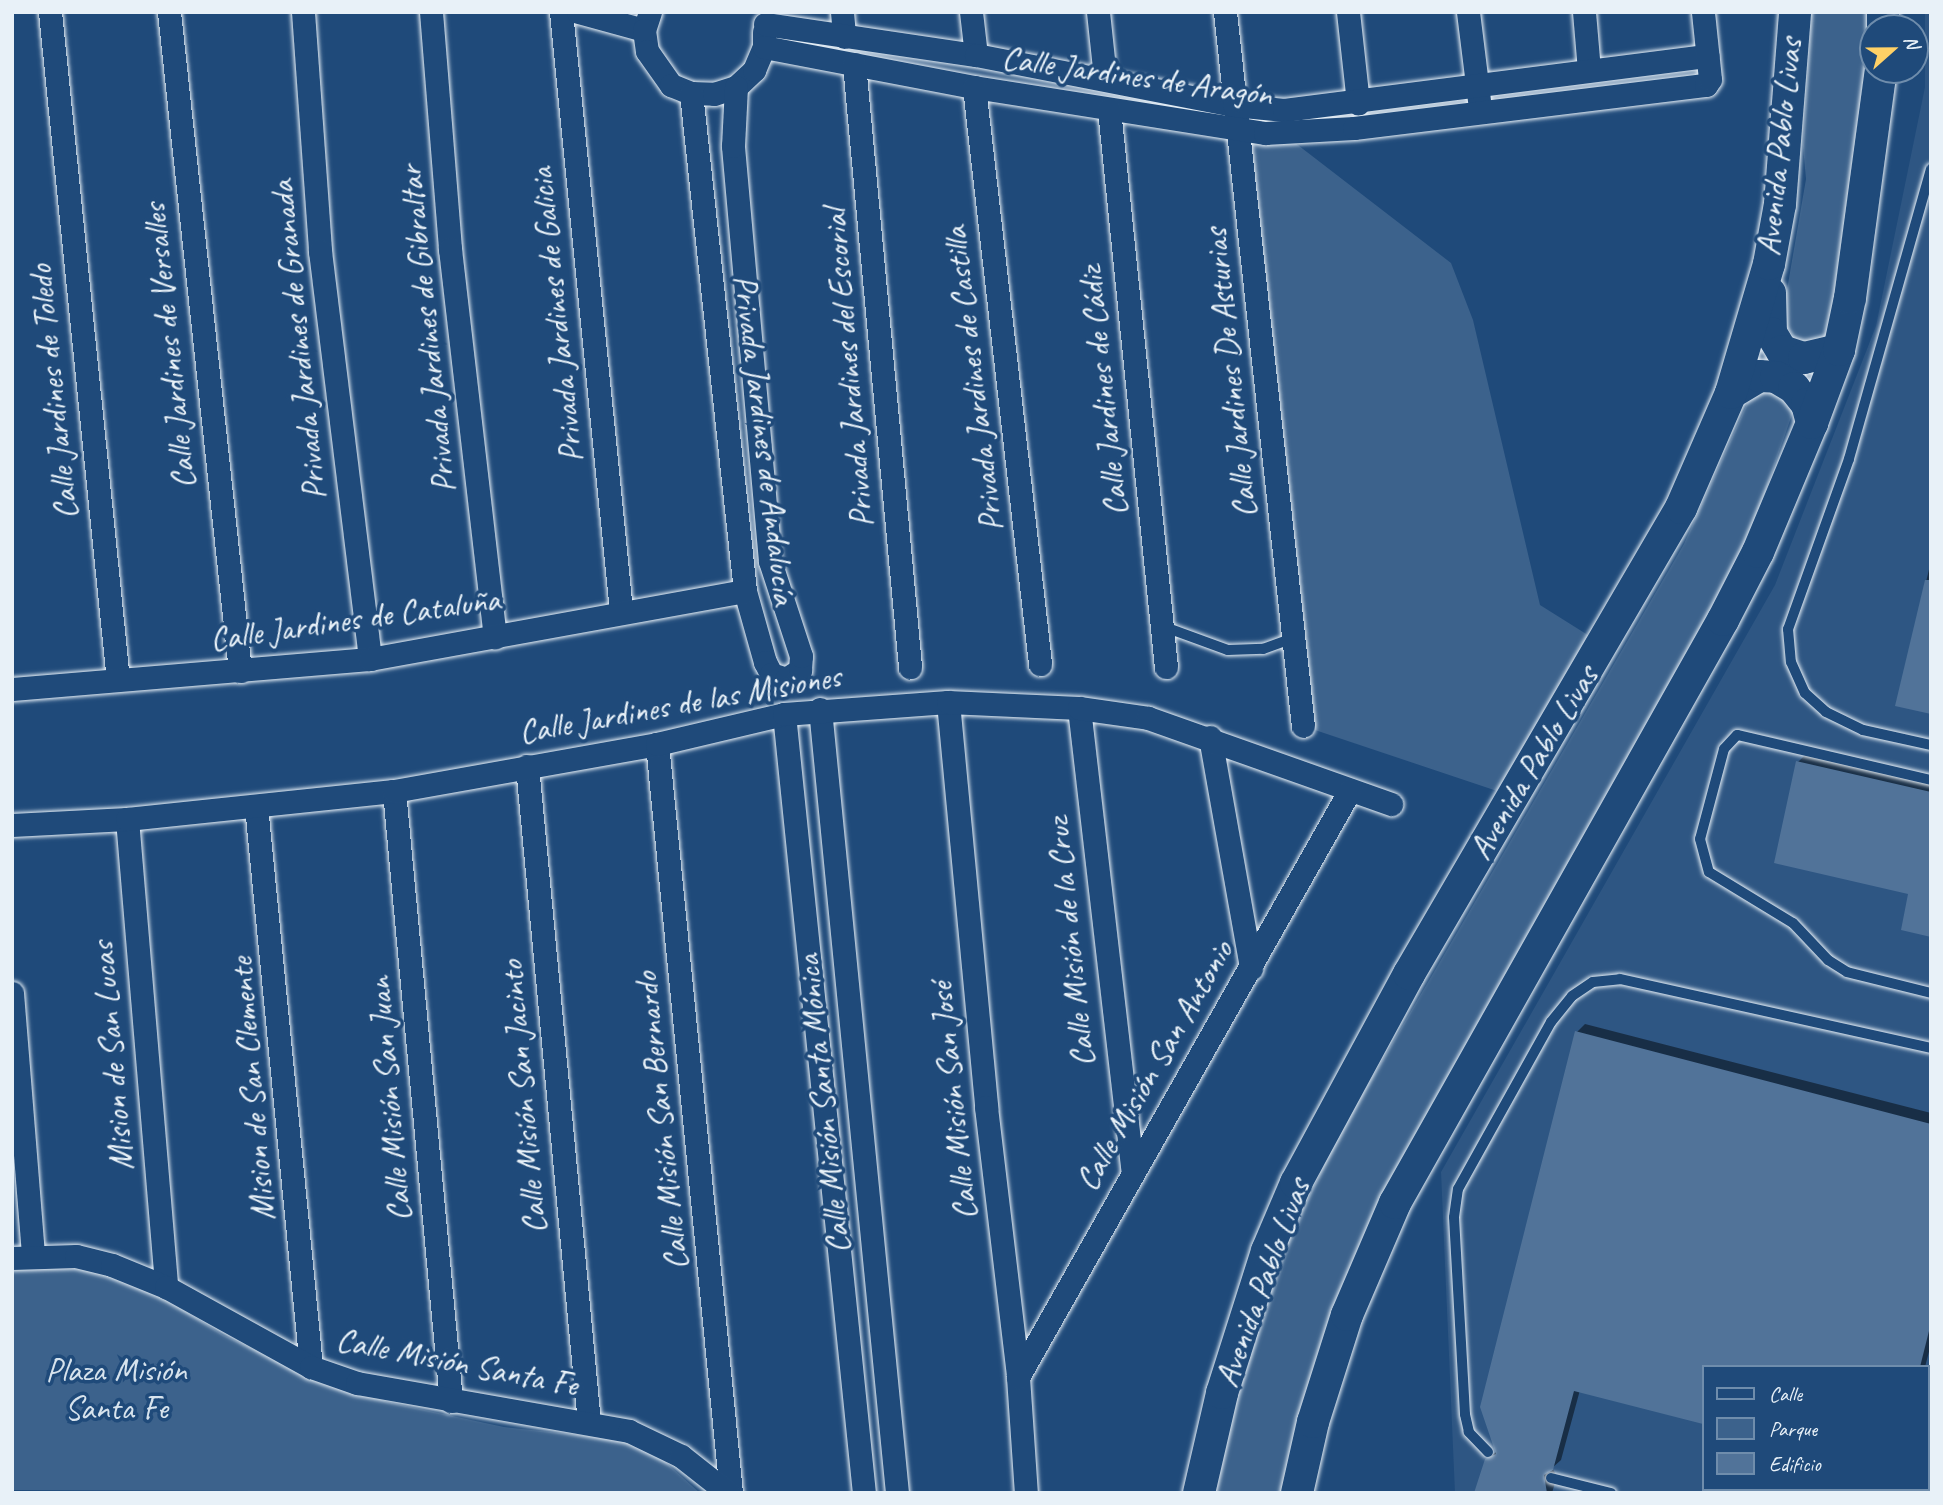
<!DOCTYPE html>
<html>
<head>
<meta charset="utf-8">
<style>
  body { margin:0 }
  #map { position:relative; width:1943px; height:1505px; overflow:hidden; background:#1f4a7a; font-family:Caveat,sans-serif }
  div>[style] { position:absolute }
  .built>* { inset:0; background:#2e5683 }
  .green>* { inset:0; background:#3c628c }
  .shadow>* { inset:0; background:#0007 }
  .building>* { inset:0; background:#517399 }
  .roads { filter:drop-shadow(0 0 2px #e8f1f8) drop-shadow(0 0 2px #e8f1f8) }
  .service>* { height:10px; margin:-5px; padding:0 5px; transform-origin:5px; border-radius:5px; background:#1f4a7a }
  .minor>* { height:23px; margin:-11.5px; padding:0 11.5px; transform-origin:11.5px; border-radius:11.5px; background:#1f4a7a }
  .secondary>* { height:32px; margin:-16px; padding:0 16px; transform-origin:16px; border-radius:16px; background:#1f4a7a }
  span { translate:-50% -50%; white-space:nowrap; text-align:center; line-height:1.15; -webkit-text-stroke:7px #1f4a7a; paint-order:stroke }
  .street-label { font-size:33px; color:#e8f1f8 }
  .park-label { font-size:33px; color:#d7e3ed }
  .frame { position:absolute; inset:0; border:14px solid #e8f1f8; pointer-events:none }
  .legend { position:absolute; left:1702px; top:1365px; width:228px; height:126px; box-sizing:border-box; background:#1f4a7a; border:2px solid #6f8dac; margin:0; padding:9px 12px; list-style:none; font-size:21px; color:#e8f1f8 }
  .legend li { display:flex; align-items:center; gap:14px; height:35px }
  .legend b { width:35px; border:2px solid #6f8dac }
  .north { position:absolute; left:1859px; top:14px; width:70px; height:70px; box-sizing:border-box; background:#1f4a7a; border:2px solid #6f8dac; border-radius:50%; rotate:69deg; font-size:19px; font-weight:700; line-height:28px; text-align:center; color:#e8f1f8 }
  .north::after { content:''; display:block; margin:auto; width:24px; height:32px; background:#ffd166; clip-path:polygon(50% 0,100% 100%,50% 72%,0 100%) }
</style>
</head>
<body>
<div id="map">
  <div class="built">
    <div style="clip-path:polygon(evenodd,1925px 12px,1931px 12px,1931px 1493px,1455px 1493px,1441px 1172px,1775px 585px,1876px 326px,1925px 87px,1925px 12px,1703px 1367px,1927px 1367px,1927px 1489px,1703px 1489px,1703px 1367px)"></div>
  </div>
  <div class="green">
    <div style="clip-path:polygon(1812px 12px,1874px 12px,1863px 160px,1831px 330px,1823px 342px,1812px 343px,1795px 338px,1782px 319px,1806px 179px,1803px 146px)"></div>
    <div style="clip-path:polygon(1238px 131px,1281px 132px,1451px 263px,1473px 320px,1540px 605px,1591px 637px,1500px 792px,1303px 726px)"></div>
    <div style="clip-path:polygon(1773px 387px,1793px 412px,1746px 547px,1496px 999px,1285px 1493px,1216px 1493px,1234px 1410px,1283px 1253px,1337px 1138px,1684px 544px,1751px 395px)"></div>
    <div style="clip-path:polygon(57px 1264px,102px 1269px,146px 1287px,223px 1335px,278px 1361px,387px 1402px,504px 1427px,626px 1440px,653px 1451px,700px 1493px,12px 1490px,12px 1271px)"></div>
  </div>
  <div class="shadow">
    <div style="clip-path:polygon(1931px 561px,1931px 712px,1897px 704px)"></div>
    <div style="clip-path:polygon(1805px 755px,1931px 784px,1931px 935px,1910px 892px,1798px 762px)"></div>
    <div style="clip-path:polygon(1585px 1024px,1931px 1113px,1931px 1344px,1925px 1367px,1703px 1367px,1703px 1422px,1580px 1390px,1561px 1460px,1552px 1468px,1557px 1476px,1552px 1493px,1476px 1493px,1487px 1460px,1497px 1451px,1577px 1032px)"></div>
  </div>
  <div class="building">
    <div style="clip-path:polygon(1925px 580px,1931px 580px,1931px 714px,1895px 706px)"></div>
    <div style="clip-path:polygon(1796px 761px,1931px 792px,1931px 937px,1901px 930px,1908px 894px,1774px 863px)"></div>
    <div style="clip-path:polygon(1575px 1031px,1931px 1124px,1931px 1323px,1920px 1367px,1703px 1367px,1703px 1424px,1574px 1391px,1553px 1470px,1544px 1475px,1547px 1493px,1474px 1493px,1485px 1459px,1496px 1454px,1480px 1407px)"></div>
  </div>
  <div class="roads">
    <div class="service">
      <div style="left:1931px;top:169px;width:301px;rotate:105.8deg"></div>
      <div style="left:1849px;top:459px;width:181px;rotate:109.7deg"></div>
      <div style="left:1788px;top:629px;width:33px;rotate:85deg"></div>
      <div style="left:1791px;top:662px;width:34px;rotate:66deg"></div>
      <div style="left:1805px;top:693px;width:28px;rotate:42deg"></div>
      <div style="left:1826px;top:712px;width:41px;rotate:25.9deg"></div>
      <div style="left:1863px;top:730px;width:70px;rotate:12.4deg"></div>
      <div style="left:1162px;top:626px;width:70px;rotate:20deg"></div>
      <div style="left:1228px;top:650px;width:35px;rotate:-2deg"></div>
      <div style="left:1263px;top:649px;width:33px;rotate:-20deg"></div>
      <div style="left:1931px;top:780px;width:199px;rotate:-166.9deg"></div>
      <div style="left:1737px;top:735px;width:19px;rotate:133deg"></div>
      <div style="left:1724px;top:749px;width:93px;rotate:104.9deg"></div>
      <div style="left:1700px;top:839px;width:34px;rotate:75deg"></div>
      <div style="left:1709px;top:872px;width:98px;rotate:31.3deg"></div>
      <div style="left:1793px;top:923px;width:51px;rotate:46.6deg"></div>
      <div style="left:1828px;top:960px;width:22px;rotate:32deg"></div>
      <div style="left:1847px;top:972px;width:87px;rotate:14deg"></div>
      <div style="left:1927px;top:1420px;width:13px;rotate:-72deg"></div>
      <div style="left:1488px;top:1452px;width:28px;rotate:-134deg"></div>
      <div style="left:1469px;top:1432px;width:18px;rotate:-103deg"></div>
      <div style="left:1465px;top:1414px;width:197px;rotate:-93.2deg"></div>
      <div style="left:1454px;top:1217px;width:28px;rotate:-82deg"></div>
      <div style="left:1458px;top:1189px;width:191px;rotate:-60.9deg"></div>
      <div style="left:1551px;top:1022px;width:33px;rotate:-51deg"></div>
      <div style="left:1572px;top:996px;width:25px;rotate:-34deg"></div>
      <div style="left:1593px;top:982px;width:27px;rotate:-6deg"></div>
      <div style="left:1620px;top:979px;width:319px;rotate:12.5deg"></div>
      <div style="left:1551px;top:1478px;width:62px;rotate:14deg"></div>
      <div style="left:1836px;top:1489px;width:15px;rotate:16deg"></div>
      <div style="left:1905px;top:1493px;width:5px;rotate:-53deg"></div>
    </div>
    <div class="minor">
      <div style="left:50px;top:12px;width:671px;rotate:84.19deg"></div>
      <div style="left:169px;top:12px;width:663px;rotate:83.85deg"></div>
      <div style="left:303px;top:12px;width:240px;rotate:85.9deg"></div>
      <div style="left:320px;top:251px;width:411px;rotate:83deg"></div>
      <div style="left:431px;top:12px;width:238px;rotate:85.4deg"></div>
      <div style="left:450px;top:249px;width:391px;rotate:83.4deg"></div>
      <div style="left:561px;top:12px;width:602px;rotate:84.28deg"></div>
      <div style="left:578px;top:12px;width:68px;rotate:15.3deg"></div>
      <div style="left:650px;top:12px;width:19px;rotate:108deg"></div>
      <div style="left:644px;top:30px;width:21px;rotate:82deg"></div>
      <div style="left:647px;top:51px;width:42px;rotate:54.8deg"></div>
      <div style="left:671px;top:85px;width:22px;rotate:22deg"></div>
      <div style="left:691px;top:93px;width:23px;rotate:2deg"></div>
      <div style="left:714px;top:94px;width:23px;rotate:-18deg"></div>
      <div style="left:736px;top:87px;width:25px;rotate:-43deg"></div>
      <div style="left:754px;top:70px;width:25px;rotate:-67deg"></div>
      <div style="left:764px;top:47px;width:15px;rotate:-90deg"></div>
      <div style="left:842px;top:12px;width:25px;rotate:85deg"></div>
      <div style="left:971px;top:12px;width:43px;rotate:83.4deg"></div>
      <div style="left:1098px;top:12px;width:65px;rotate:83.9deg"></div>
      <div style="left:1225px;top:12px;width:718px;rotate:83.77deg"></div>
      <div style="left:1348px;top:12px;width:92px;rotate:83.7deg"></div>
      <div style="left:1468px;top:12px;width:89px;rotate:82.9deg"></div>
      <div style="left:1584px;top:12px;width:58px;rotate:85.1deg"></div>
      <div style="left:765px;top:24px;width:213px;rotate:8.4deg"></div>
      <div style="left:976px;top:55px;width:263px;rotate:11deg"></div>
      <div style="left:1234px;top:105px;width:50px;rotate:5.7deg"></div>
      <div style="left:1284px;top:110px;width:427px;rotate:-7.3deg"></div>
      <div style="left:764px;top:47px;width:214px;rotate:10.8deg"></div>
      <div style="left:974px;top:87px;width:295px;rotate:9deg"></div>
      <div style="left:1265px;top:133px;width:89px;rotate:-3.2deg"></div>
      <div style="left:1354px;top:128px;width:355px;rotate:-7deg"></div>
      <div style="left:1706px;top:85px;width:7px;rotate:-56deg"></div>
      <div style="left:1710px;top:79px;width:67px;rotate:-96deg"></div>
      <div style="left:854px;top:64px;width:606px;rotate:84.69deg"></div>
      <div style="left:974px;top:87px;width:581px;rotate:83.47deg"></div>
      <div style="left:691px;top:93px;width:501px;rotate:83.81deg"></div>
      <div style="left:745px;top:591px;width:74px;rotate:74.3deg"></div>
      <div style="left:765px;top:662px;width:13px;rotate:63deg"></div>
      <div style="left:771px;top:674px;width:16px;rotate:18deg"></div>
      <div style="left:786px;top:679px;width:17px;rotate:-33deg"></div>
      <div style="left:800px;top:670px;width:14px;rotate:-86deg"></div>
      <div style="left:801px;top:656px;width:100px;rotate:-108.1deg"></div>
      <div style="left:770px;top:561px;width:417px;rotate:-95.1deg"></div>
      <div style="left:733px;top:146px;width:59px;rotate:-87.1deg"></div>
      <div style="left:1109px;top:109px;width:561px;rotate:84.17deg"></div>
      <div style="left:12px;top:689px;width:359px;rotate:-4.8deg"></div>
      <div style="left:370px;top:659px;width:381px;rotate:-10.3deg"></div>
      <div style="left:948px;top:702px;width:407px;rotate:84.6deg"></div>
      <div style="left:986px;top:1107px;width:272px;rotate:83.2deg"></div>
      <div style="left:1018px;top:1377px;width:116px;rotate:86.1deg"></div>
      <div style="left:1079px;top:708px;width:463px;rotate:83.4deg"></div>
      <div style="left:820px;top:709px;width:788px;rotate:84.39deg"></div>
      <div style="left:784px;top:714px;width:783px;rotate:84.14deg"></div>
      <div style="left:1210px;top:737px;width:235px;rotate:79.9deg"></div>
      <div style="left:657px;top:744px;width:753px;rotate:84.36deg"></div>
      <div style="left:527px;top:766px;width:660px;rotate:84.61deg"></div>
      <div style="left:394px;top:791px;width:613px;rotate:84.66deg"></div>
      <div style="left:256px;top:806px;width:564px;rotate:84.4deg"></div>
      <div style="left:127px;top:819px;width:470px;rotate:85.2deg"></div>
      <div style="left:12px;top:825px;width:115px;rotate:-3deg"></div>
      <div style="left:127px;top:819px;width:268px;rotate:-6deg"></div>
      <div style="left:394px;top:791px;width:267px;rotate:-10.1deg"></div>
      <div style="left:657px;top:744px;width:130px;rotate:-13.3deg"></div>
      <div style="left:784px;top:714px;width:164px;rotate:-4.2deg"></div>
      <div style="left:948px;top:702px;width:131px;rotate:2.6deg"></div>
      <div style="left:1079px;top:708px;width:70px;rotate:8.2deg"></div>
      <div style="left:1148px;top:718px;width:258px;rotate:19.5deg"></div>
      <div style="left:12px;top:993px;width:262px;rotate:85.4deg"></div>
      <div style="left:12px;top:1258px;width:64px;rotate:-1.8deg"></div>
      <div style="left:76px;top:1256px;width:37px;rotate:14deg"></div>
      <div style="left:112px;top:1265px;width:58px;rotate:22.2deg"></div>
      <div style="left:166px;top:1287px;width:166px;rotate:28.9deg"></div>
      <div style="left:311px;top:1367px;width:49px;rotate:19.2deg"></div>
      <div style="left:357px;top:1383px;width:276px;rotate:10deg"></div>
      <div style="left:629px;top:1431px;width:58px;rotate:25.7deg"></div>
      <div style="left:681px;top:1456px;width:60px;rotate:38.2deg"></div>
      <div style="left:1018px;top:1377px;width:674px;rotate:-60.51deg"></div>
    </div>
    <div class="secondary">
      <div style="left:1883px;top:28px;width:16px;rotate:-90deg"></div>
      <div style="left:1770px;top:293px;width:40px;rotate:88.6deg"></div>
      <div style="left:1771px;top:333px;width:21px;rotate:59deg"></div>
      <div style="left:1782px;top:351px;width:23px;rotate:18deg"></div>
      <div style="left:1804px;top:358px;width:36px;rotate:-13deg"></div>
      <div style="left:1731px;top:393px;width:33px;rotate:-31deg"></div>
      <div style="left:1759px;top:376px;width:17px;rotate:3deg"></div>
      <div style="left:1776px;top:377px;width:21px;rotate:31deg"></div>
      <div style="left:1794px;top:388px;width:21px;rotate:51deg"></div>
      <div style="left:1807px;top:404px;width:20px;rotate:75deg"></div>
      <div style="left:1199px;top:1493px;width:103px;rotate:-77deg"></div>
      <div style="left:1222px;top:1393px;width:149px;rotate:-72.4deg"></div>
      <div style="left:1267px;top:1251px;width:74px;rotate:-66.9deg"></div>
      <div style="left:1296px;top:1183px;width:238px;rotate:-61.6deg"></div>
      <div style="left:1409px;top:974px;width:540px;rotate:-59.73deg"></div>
      <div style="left:1681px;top:508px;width:125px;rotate:-66.5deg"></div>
      <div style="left:1731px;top:393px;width:134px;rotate:-73.6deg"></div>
      <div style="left:1769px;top:264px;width:61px;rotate:-79.6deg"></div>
      <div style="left:1780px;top:204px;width:193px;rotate:-85.5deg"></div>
      <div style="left:1297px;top:1493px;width:73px;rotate:-77.3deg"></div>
      <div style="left:1313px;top:1422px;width:112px;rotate:-72.4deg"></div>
      <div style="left:1347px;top:1315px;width:122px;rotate:-66.8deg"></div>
      <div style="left:1395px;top:1203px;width:669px;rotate:-60.64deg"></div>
      <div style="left:1723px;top:620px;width:76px;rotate:-62.8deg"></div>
      <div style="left:1758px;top:552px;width:140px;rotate:-67.3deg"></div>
      <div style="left:1812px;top:423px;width:78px;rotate:-69.7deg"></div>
      <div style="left:1839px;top:350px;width:53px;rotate:-78.1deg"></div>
      <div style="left:1850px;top:298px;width:230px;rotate:-82.3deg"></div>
    </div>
  </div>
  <div class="street-label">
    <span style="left:1137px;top:77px;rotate:8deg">Calle Jardines de Aragón</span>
    <span style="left:1780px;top:147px;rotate:-84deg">Avenida Pablo Livas</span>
    <span style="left:557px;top:315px;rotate:-96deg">Privada Jardines de Galicia</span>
    <span style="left:428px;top:329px;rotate:-96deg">Privada Jardines de Gibraltar</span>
    <span style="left:299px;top:340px;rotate:-96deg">Privada Jardines de Granada</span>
    <span style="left:170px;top:346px;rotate:-96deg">Calle Jardines de Versalles</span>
    <span style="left:849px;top:368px;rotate:-95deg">Privada Jardines del Escorial</span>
    <span style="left:1231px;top:373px;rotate:-96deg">Calle Jardines De Asturias</span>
    <span style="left:974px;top:379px;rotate:-97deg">Privada Jardines de Castilla</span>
    <span style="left:1104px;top:391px;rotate:-96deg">Calle Jardines de Cádiz</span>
    <span style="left:54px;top:392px;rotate:-96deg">Calle Jardines de Toledo</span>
    <span style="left:764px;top:440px;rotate:83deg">Privada Jardines de Andalucía</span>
    <span style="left:355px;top:620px;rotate:-8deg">Calle Jardines de Cataluña</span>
    <span style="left:680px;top:705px;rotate:-10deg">Calle Jardines de las Misiones</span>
    <span style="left:1534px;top:763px;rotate:-59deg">Avenida Pablo Livas</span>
    <span style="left:1071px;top:942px;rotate:-96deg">Calle Misión de la Cruz</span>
    <span style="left:113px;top:1056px;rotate:-95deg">Mision de San Lucas</span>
    <span style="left:1155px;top:1066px;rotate:-60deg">Calle Misión San Antonio</span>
    <span style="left:253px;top:1089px;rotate:-95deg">Mision de San Clemente</span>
    <span style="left:524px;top:1097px;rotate:-95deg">Calle Misión San Jacinto</span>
    <span style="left:390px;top:1099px;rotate:-95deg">Calle Misión San Juan</span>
    <span style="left:954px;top:1101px;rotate:-96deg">Calle Misión San José</span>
    <span style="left:824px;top:1104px;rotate:-96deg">Calle Misión Santa Mónica</span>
    <span style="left:662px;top:1121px;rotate:-96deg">Calle Misión San Bernardo</span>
    <span style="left:1263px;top:1283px;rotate:-70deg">Avenida Pablo Livas</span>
    <span style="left:457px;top:1363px;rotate:11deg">Calle Misión Santa Fe</span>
  </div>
  <div class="park-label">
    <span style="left:116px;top:1390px">Plaza Misión<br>Santa Fe</span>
  </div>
  <div class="frame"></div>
  <ul class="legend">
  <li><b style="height:9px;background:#1f4a7a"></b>Calle</li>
  <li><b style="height:19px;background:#3c628c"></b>Parque</li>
  <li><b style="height:19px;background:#517399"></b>Edificio</li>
  </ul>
  <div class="north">N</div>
</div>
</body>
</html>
